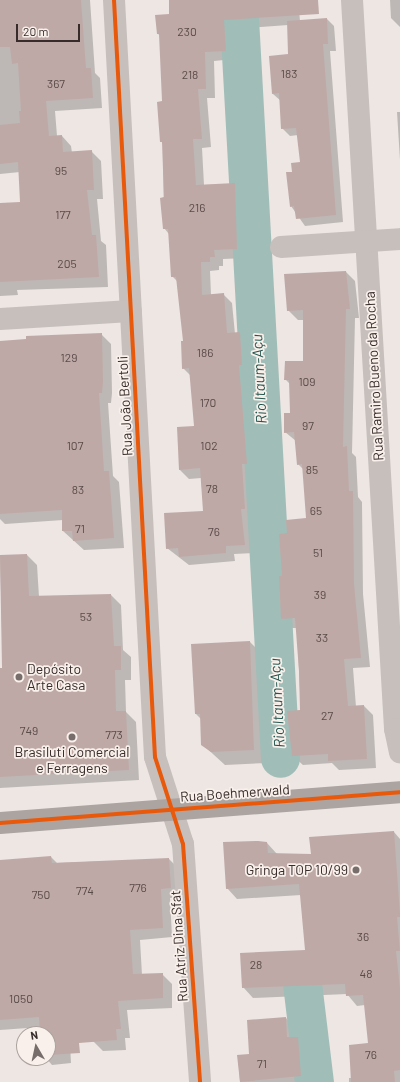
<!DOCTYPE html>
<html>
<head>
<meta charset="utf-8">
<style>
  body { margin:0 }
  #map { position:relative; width:400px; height:1082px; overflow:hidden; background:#ede6e3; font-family:Barlow,sans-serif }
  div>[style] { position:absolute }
  .shadow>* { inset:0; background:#0003 }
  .river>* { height:39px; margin:-19.5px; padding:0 19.5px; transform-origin:19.5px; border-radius:19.5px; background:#a1bdb8 }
  .building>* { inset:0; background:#bfa9a6 }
  .minor>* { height:22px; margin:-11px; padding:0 11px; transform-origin:11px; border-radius:11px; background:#c6bfbc }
  .major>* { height:22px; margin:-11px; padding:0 11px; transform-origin:11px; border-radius:11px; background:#aba4a1 }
  .cycleway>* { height:4px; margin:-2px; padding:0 2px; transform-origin:2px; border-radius:2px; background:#e8590c }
  .dots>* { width:11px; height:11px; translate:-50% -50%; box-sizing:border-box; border:2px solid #f9f0eb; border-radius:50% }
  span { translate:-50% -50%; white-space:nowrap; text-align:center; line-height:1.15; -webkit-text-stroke:3.5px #f9f0eb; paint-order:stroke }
  .number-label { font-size:12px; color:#594b49 }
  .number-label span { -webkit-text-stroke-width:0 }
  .street-label { font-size:14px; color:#372c2a }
  .poi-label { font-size:14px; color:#372c2a }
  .left { translate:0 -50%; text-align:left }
  .right { translate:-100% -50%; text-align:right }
  .water-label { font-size:15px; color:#23554f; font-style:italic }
  .north { position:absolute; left:16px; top:1026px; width:40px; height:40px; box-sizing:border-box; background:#f9f0eb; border:1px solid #aba29e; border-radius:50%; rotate:351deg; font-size:11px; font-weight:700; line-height:16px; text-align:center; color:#372c2a }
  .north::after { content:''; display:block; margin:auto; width:14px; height:18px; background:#776d6b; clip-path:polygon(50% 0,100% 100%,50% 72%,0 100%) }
  .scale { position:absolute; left:16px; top:24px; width:64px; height:18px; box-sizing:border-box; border:2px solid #372c2a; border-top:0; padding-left:5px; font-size:12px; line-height:14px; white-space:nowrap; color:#372c2a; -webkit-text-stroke:3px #f9f0eb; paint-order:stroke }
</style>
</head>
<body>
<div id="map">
  <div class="shadow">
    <div style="clip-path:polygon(0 0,90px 0,95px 73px,100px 78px,102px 108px,55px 111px,57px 136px,62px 136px,71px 146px,72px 153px,91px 151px,101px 161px,103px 199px,97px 199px,101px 241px,106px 245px,108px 287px,17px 290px,18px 295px,0 296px,0 204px,21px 203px,20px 172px,0 174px)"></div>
    <div style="clip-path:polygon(170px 0,298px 0,300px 21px,327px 19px,334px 26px,336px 51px,330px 51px,343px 222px,305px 226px,291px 206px,293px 173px,301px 163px,298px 135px,290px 136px,282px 128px,281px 101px,273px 94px,290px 55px,288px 25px,232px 29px,234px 59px,214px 61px,215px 98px,207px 98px,211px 147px,202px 148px,204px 185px,235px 184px,244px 193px,246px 258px,223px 259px,223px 266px,219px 266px,219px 270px,210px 271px,211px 295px,223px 294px,232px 303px,235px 334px,240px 333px,249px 342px,250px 373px,248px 373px,255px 473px,251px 473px,254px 518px,249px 518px,254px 553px,234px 554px,235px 561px,189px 565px,167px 548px,204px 512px,201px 478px,189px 479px,180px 470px,178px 428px,195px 427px,191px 376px,183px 368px,184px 341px,177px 281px,172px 276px,169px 234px,164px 228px,163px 144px,161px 141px,163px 102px,161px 36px,158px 34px,170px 15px)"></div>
    <div style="clip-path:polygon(390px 0,400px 0,400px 27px,391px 18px)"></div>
    <div style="clip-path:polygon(397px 112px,400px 112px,400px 160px)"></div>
    <div style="clip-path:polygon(346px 272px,355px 281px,359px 318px,355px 318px,352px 453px,356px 457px,358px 497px,362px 502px,363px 594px,370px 667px,353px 668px,356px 707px,364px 706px,373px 715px,376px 768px,339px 770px,332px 763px,303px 765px,293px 756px,301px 711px,297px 628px,291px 628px,282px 619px,283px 577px,289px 534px,307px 519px,304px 470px,298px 464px,296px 441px,285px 432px,291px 414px,290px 384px,285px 379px,304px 362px,304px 320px,298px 320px,288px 310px)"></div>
    <div style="clip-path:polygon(101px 334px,111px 344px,112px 393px,111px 403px,108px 403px,113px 476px,119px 482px,124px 548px,84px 550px,63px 531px,63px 520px,5px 524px,0 519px,0 342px)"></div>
    <div style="clip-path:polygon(27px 555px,37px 565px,39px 597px,111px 595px,121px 605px,123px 650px,131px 657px,131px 680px,125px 680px,126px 712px,136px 722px,139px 780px,0 788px,0 669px,3px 669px,0 556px)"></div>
    <div style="clip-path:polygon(250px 642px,263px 655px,267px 763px,225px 765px,202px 744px,201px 719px,196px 714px)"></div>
    <div style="clip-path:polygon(394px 832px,400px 839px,400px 1082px,349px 1082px,349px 1078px,352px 1078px,369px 1044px,365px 1005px,357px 1006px,347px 994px,253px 998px,243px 987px,306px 951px,301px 895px,237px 899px,227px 888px,267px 843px,277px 854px,312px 855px)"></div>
    <div style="clip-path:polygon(51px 857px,57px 863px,169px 859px,178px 868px,180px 897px,170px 898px,172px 937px,140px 940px,142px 975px,162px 974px,172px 984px,172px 1008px,127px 1010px,130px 1038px,125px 1038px,126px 1050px,103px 1051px,93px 1041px,67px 986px,71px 1063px,52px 1065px,46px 1058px,48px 1058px,48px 1034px,41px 1034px,41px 1027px,0 1030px,0 861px)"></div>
    <div style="clip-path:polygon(286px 1018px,293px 1026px,294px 1038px,298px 1038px,306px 1045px,308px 1082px,240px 1082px,238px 1056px,250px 1055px)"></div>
  </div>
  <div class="river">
    <div style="left:238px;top:0;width:759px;rotate:86.83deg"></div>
    <div style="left:301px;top:975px;width:108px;rotate:83.1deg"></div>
  </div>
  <div class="building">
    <div style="clip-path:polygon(0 0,81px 0,86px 68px,91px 68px,93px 98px,46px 101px,49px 136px,62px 135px,63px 152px,92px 150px,94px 190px,87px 190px,92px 235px,96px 235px,99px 277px,0 282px,0 203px,20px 202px,18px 162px,0 164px,0 125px,20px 123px,19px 111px,21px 111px,18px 63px,12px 64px,10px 47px,0 47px)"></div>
    <div style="clip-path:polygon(169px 0,318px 0,319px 14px,224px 20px,226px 51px,205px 52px,206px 89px,198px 89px,202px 139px,193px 139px,196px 185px,235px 183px,237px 249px,214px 250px,215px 257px,210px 257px,210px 262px,201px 262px,202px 295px,224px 293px,227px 333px,240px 332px,242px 365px,239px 365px,247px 464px,242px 464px,245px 509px,241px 509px,245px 545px,226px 546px,226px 553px,179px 557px,178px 548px,166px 549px,164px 513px,203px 511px,200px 468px,179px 470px,177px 427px,194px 426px,189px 368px,182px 369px,181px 341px,183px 341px,176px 277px,171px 277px,168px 229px,163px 229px,160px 198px,164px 197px,162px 142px,160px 142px,157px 102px,162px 101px,159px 34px,157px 34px,155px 15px,169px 14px)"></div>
    <div style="clip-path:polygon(327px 18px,328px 44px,323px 44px,336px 215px,296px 219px,294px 206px,290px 207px,286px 172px,292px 172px,291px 163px,300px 162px,296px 128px,281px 129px,279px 93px,272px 94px,269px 56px,288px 54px,287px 21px)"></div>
    <div style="clip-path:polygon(346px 271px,350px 309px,346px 309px,343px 447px,347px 446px,349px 491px,353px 491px,354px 584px,361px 658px,344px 659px,348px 706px,364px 705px,367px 759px,328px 761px,328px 754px,292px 756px,287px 711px,300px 710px,299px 671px,295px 618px,281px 619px,279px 576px,282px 576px,279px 534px,287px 533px,286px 520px,306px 518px,302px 464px,297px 465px,294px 432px,284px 433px,284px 413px,290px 413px,289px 380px,284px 380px,285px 361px,303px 361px,303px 310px,287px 311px,284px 274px)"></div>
    <div style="clip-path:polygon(102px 333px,103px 382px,102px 393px,99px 393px,104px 471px,109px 471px,114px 538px,73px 541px,72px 531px,62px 531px,62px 510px,0 514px,0 341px,26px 339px,26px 336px)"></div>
    <div style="clip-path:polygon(27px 554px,29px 596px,111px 594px,114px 646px,121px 646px,121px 670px,115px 670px,116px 711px,126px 711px,129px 770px,0 777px,0 668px,2px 668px,0 555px)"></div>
    <div style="clip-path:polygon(250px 641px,254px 750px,211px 752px,201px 745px,200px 714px,195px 714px,191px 644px)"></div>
    <div style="clip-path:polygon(394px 831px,400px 914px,400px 917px,397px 917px,400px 951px,396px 951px,400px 988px,400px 1070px,394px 1071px,395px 1082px,351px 1082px,349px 1045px,368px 1043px,363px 995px,346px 996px,345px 984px,242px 988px,240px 953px,305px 950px,299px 884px,226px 889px,223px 842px,258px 841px,267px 842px,268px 853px,311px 854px,309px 837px)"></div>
    <div style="clip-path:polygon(51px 856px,52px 863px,169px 858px,171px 888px,161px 889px,163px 928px,130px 930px,133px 974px,163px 973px,163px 998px,118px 1001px,121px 1029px,116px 1029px,117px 1040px,79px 1043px,80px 1053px,48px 1055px,48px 1034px,40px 1034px,39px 1017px,0 1020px,0 860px)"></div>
    <div style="clip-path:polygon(286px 1017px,287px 1037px,298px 1037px,301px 1076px,240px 1082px,237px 1055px,249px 1054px,247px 1020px)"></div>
  </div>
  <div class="minor">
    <div style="left:114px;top:0;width:758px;rotate:86.9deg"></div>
    <div style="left:155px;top:757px;width:91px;rotate:72.2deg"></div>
    <div style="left:183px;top:844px;width:239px;rotate:85.9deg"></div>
    <div style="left:352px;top:0;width:730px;rotate:86.62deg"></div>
    <div style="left:395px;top:729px;width:24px;rotate:78deg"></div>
    <div style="left:281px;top:247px;width:119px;rotate:-3.8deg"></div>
    <div style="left:0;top:319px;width:131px;rotate:-3.5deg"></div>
  </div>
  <div class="major">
    <div style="left:0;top:823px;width:401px;rotate:-4.4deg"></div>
  </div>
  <div class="cycleway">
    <div style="left:114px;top:0;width:758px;rotate:86.9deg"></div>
    <div style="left:155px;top:757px;width:91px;rotate:72.2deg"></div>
    <div style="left:183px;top:844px;width:239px;rotate:85.9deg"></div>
    <div style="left:0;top:823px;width:401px;rotate:-4.4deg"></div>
  </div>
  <div class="dots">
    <div style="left:19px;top:677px;background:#776d6b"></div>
    <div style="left:72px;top:737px;background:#776d6b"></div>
    <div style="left:356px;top:870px;background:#776d6b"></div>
  </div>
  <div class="number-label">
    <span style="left:187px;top:32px">230</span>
    <span style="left:289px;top:74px">183</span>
    <span style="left:190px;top:75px">218</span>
    <span style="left:56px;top:84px">367</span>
    <span style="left:61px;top:171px">95</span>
    <span style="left:197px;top:208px">216</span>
    <span style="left:63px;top:215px">177</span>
    <span style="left:67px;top:264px">205</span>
    <span style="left:205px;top:353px">186</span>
    <span style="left:69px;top:358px">129</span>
    <span style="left:307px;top:382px">109</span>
    <span style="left:208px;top:403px">170</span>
    <span style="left:308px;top:426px">97</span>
    <span style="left:75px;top:446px">107</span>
    <span style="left:209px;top:446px">102</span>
    <span style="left:312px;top:470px">85</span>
    <span style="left:212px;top:489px">78</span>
    <span style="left:78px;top:490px">83</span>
    <span style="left:316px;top:511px">65</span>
    <span style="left:80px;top:529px">71</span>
    <span style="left:214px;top:532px">76</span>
    <span style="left:318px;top:553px">51</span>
    <span style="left:320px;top:595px">39</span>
    <span style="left:86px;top:617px">53</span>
    <span style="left:322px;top:638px">33</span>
    <span style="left:327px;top:716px">27</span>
    <span style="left:29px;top:731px">749</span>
    <span style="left:114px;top:735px">773</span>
    <span style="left:138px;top:888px">776</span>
    <span style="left:85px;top:891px">774</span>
    <span style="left:41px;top:895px">750</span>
    <span style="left:363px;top:937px">36</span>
    <span style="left:256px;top:965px">28</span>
    <span style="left:366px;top:974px">48</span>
    <span style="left:21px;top:999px">1050</span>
    <span style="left:371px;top:1055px">76</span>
    <span style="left:262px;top:1064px">71</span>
  </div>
  <div class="street-label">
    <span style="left:374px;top:376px;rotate:-93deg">Rua Ramiro Bueno da Rocha</span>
    <span style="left:125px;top:406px;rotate:-93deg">Rua João Bertoli</span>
    <span style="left:235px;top:793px;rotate:-4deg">Rua Boehmerwald</span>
    <span style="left:179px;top:946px;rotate:-94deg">Rua Atriz Dina Sfat</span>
  </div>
  <div class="poi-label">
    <span class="left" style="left:27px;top:677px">Depósito<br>Arte Casa</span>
    <span style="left:72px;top:760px">Brasiluti Comercial<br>e Ferragens</span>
    <span class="right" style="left:348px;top:870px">Gringa TOP 10/99</span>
  </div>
  <div class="water-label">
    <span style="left:259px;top:379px;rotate:-93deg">Rio Itaum-Açu</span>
    <span style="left:277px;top:703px;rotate:-93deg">Rio Itaum-Açu</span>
  </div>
  <div class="north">N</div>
  <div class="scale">20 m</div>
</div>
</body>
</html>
